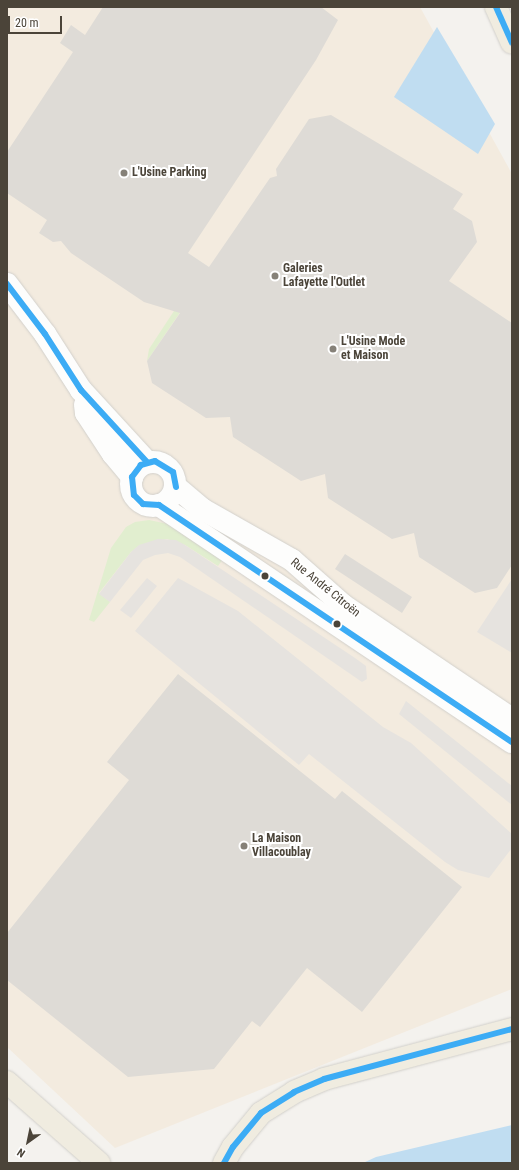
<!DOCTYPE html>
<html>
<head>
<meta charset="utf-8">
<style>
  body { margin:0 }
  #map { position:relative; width:519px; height:1170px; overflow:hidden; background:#f4f2ee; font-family:"Roboto Condensed",sans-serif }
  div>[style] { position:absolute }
  .commercial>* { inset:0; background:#f3ebdf }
  .green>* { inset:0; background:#e1eecf }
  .parking>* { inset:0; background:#e6e3df }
  .water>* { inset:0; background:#c0ddf1 }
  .building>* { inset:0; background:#dedbd6 }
  .roads { filter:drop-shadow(0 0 1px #d2d0cb) drop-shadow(0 0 1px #d2d0cb) }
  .tertiary>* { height:22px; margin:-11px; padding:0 11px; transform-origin:11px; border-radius:11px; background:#fdfdfc }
  .tertiary>.ring { margin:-11px; padding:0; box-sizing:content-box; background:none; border:22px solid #fdfdfc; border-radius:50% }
  .trunk>* { height:22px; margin:-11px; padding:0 11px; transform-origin:11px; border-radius:11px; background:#f0ece0 }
  .bus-1>* { height:6px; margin:-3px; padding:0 3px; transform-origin:3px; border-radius:3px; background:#3cacf5 }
  .dots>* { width:11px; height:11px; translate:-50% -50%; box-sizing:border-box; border:2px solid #fff; border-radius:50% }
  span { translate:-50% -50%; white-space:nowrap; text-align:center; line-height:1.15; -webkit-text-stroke:4px #fff; paint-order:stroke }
  .poi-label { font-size:12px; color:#4b4439; font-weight:700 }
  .left { translate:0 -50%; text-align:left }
  .street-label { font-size:12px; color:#4b4439 }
  .frame { position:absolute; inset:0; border:8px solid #4b4439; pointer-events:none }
  .north { position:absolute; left:8px; top:1122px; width:40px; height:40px; -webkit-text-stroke:3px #fff; paint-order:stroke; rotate:213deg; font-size:11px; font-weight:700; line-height:16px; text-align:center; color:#4b4439 }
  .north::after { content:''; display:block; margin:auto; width:14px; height:18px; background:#4b4439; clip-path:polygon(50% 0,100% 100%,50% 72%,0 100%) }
  .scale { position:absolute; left:8px; top:16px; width:54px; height:18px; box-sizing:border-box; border:2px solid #4b4439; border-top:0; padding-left:5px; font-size:12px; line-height:14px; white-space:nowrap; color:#4b4439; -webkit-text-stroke:3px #fff; paint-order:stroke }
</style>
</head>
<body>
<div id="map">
  <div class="commercial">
    <div style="clip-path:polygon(7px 7px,420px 7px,512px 174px,512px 989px,115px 1148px,7px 1047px)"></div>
  </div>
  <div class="green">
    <div style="clip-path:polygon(195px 279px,181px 311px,147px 361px,149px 349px)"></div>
    <div style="clip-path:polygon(149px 520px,168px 524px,223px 559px,218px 566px,185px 545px,167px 539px,140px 545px,131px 552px,99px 593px,110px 602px,94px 622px,89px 620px,111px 548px,126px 527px,135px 522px)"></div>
  </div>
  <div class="parking">
    <div style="clip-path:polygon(158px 539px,176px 540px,185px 545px,355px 658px,366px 666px,367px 679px,362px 682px,180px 557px,168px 553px,155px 555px,143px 560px,110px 602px,99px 594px,131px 552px,139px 545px)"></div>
    <div style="clip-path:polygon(147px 578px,157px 586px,131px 618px,120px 610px)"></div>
    <div style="clip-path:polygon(178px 578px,238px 611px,383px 727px,411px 743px,512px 834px,512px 848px,489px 878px,458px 870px,445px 862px,309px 754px,299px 765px,135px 631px)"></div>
    <div style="clip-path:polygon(512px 579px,512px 653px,477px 632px)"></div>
    <div style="clip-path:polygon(406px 701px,512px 786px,512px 805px,399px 714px)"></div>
  </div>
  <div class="water">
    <div style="clip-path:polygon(437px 27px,495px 124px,478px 154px,394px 97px)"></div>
    <div style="clip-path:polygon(512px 1125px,512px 1163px,363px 1163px,376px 1157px)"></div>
  </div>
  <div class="building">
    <div style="clip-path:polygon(103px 7px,321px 7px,338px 20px,316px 60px,188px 253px,209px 267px,270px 178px,277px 176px,276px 169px,309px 119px,331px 115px,463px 194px,453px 209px,472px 221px,477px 242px,449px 281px,512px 323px,512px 565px,497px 588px,475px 593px,419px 557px,414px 533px,392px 539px,328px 498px,325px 474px,301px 481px,233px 437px,230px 417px,206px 418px,152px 383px,147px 361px,180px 313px,144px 302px,71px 253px,61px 241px,53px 242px,39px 233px,47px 220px,7px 193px,7px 152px,73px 52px,60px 43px,71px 25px,85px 35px)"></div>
    <div style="clip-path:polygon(345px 554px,412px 597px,402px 613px,335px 569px)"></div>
    <div style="clip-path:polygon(178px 674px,335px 799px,342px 791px,462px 887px,362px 1012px,307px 968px,260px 1027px,252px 1021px,214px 1069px,128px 1077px,7px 980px,7px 933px,129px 780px,107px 762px)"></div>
  </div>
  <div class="roads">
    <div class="tertiary">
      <div style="left:7px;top:284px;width:63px;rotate:52.8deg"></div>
      <div style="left:45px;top:334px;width:67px;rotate:57.3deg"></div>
      <div style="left:81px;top:390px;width:98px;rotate:47.5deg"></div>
      <div style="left:85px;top:405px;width:8px;rotate:83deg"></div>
      <div style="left:86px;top:413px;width:49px;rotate:56.6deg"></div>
      <div style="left:113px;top:454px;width:30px;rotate:50deg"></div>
      <div class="ring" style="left:131px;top:462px;width:22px;height:22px"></div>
      <div style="left:176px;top:487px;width:34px;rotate:40deg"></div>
      <div style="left:202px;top:509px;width:103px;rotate:29.5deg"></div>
      <div style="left:292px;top:560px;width:68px;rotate:41.4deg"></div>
      <div style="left:343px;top:605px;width:204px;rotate:34deg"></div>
      <div style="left:159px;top:505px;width:425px;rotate:33.9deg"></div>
    </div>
    <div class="trunk">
      <div style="left:496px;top:7px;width:39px;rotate:66deg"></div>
      <div style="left:7px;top:1082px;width:123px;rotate:41.4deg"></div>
      <div style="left:224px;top:1163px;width:18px;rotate:-61deg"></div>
      <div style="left:233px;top:1147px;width:44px;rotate:-50.5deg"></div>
      <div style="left:261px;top:1113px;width:39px;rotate:-32deg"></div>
      <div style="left:294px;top:1092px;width:33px;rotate:-23deg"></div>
      <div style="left:324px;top:1079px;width:195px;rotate:-14.9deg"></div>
    </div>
  </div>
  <div class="bus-1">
    <div style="left:496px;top:7px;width:39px;rotate:66deg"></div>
    <div style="left:7px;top:284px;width:63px;rotate:52.8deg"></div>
    <div style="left:45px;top:334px;width:67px;rotate:57.3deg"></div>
    <div style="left:81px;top:390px;width:98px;rotate:47.5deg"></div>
    <div style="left:176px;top:487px;width:15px;rotate:-101deg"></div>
    <div style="left:173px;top:472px;width:21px;rotate:-149deg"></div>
    <div style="left:155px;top:461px;width:15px;rotate:164deg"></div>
    <div style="left:141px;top:465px;width:15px;rotate:127deg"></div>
    <div style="left:132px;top:477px;width:18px;rotate:84deg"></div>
    <div style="left:134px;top:495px;width:13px;rotate:45deg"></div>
    <div style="left:143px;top:504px;width:16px;rotate:4deg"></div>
    <div style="left:159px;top:505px;width:425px;rotate:33.9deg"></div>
    <div style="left:224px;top:1163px;width:18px;rotate:-61deg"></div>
    <div style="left:233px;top:1147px;width:44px;rotate:-50.5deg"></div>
    <div style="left:261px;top:1113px;width:39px;rotate:-32deg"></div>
    <div style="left:294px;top:1092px;width:33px;rotate:-23deg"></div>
    <div style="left:324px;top:1079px;width:195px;rotate:-14.9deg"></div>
  </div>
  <div class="dots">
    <div style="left:124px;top:173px;background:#868178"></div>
    <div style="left:275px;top:276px;background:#868178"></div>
    <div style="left:333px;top:349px;background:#868178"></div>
    <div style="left:265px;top:576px;background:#4b4439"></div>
    <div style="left:337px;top:624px;background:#4b4439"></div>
    <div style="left:244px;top:846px;background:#868178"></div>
  </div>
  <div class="poi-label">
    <span class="left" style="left:132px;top:173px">L'Usine Parking</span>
    <span class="left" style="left:283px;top:276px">Galeries<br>Lafayette l'Outlet</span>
    <span class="left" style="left:341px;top:349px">L'Usine Mode<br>et Maison</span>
    <span class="left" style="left:252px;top:846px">La Maison<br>Villacoublay</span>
  </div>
  <div class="street-label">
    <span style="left:325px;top:588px;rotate:39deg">Rue André Citroën</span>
  </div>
  <div class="frame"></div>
  <div class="north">N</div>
  <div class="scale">20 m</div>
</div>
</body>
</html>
